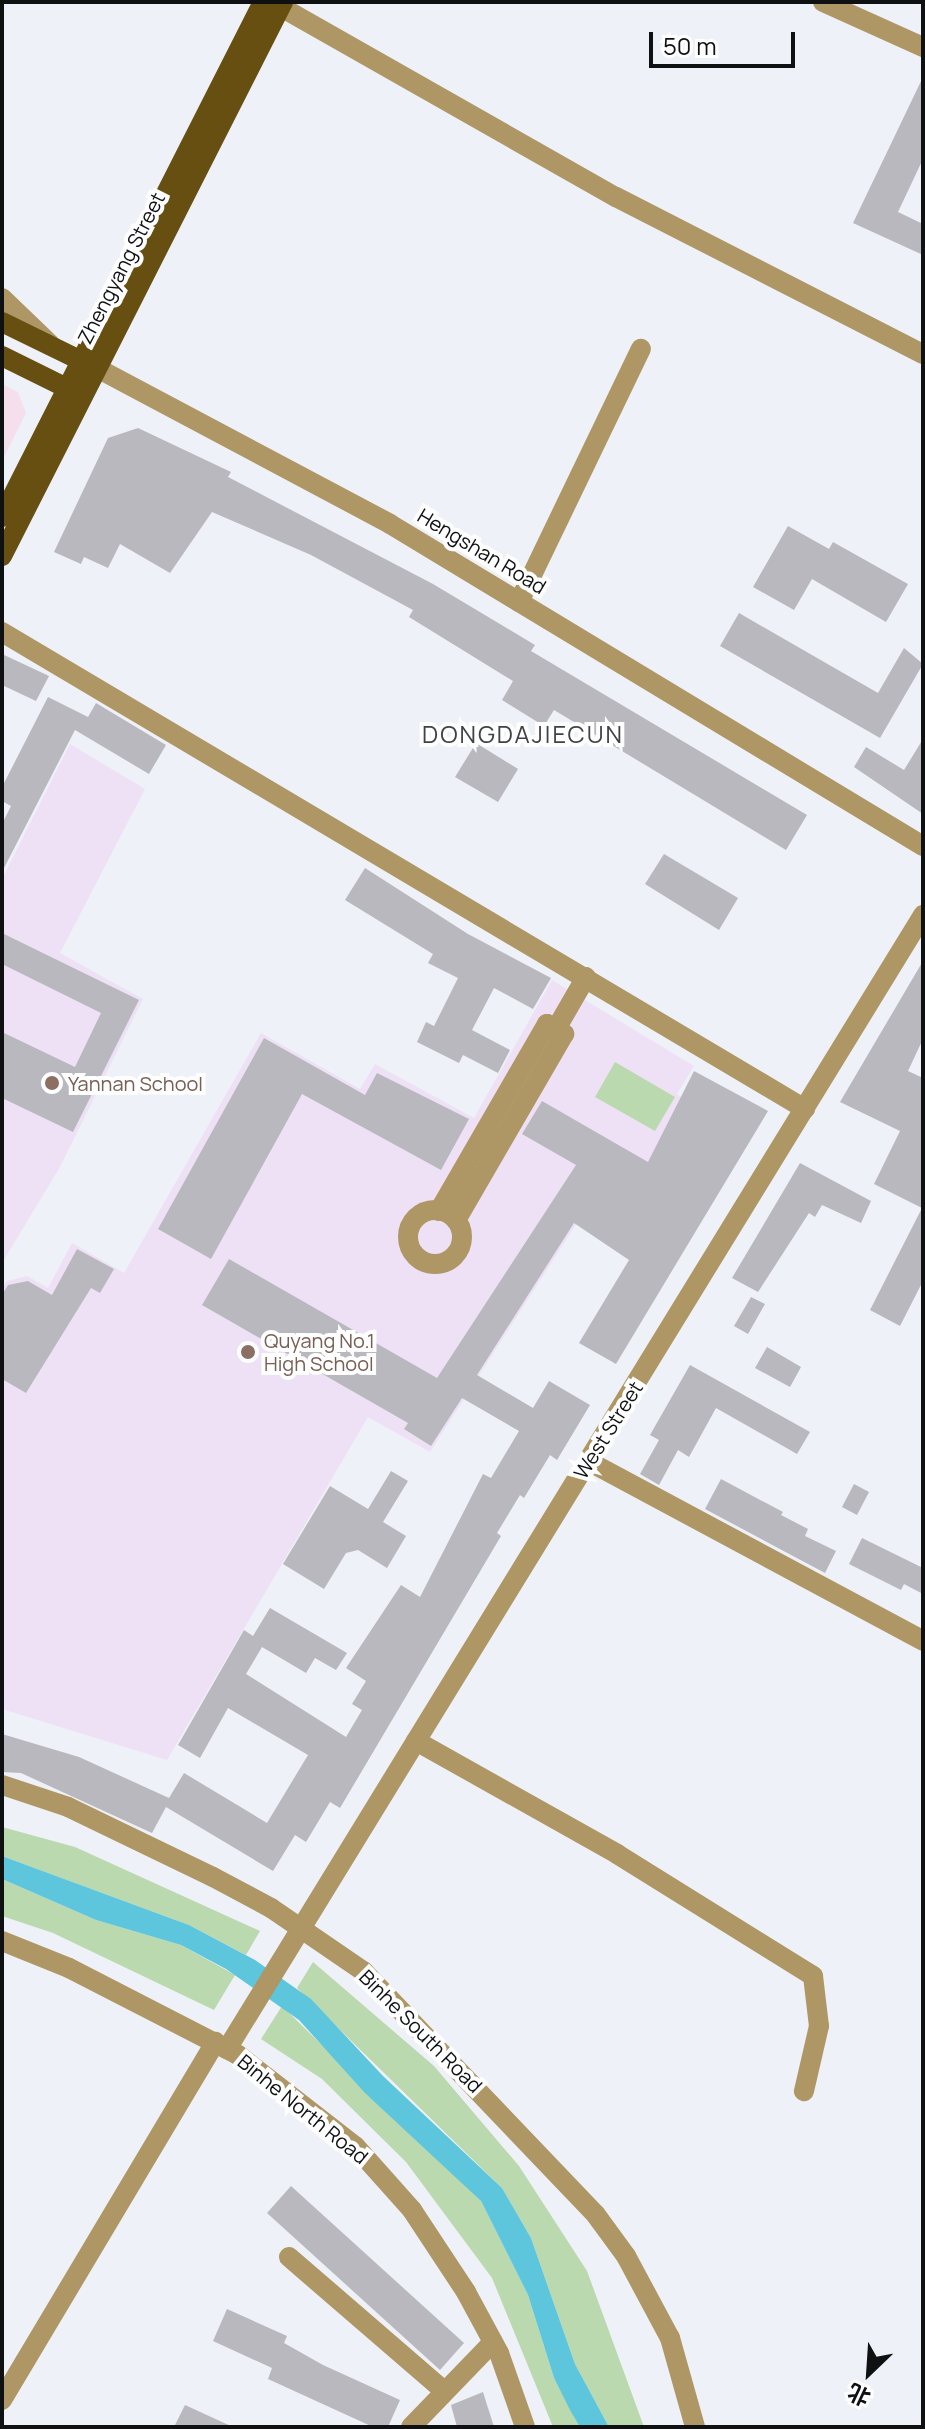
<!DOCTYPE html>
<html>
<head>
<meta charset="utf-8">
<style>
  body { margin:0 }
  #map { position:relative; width:925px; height:2429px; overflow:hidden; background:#eef1f7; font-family:Manrope,"Noto Sans SC",sans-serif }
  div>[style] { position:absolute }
  .commercial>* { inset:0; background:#f5dfed }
  .education>* { inset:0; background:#eee1f6 }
  .green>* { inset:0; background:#bad9ae }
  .water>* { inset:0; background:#5dc6dd }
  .building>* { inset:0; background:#b9b8be }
  .minor>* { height:20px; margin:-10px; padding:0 10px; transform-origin:10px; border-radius:10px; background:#ae9765 }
  .minor>.ring { margin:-10px; padding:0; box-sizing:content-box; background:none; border:20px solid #ae9765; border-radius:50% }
  .major>* { height:20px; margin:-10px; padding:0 10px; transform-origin:10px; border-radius:10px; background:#674f11 }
  .dots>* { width:22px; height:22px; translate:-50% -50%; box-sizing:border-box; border:4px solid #fefefe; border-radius:50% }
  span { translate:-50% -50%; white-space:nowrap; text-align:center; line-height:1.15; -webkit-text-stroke:8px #fefefe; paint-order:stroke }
  .street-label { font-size:20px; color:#0f1012 }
  .education-label { font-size:20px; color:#785e54 }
  .left { translate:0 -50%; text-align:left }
  .quarter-label { font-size:24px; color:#404247; letter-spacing:2px }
  .frame { position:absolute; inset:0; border:4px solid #0f1012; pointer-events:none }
  .north { position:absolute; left:829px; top:2333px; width:80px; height:80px; -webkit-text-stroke:6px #fefefe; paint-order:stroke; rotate:205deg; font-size:22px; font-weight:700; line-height:32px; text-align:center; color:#0f1012 }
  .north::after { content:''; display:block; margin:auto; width:28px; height:36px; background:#0f1012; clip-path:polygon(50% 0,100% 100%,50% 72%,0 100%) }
  .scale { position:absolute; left:649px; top:32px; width:146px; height:36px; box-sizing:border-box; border:4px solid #0f1012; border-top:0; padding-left:10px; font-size:24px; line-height:28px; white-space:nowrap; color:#0f1012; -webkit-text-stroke:6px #fefefe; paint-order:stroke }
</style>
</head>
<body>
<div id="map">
  <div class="commercial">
    <div style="clip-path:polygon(2px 384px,18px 392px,26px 413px,2px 461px)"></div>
  </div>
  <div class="education">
    <div style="clip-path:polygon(70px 744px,145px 789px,60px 953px,143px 999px,60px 1167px,2px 1263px,2px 879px)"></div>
    <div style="clip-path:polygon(552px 980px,694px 1066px,677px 1094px,700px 1108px,638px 1212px,598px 1190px,430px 1452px,368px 1417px,167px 1760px,2px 1709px,2px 1288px,7px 1281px,27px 1276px,48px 1288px,72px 1243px,124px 1273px,261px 1033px,360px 1089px,375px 1064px,474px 1118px)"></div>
  </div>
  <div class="green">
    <div style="clip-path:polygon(615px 1062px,675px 1097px,655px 1131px,595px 1097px)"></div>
    <div style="clip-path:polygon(2px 1827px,75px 1847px,260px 1931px,246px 1955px,189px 1925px,2px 1856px)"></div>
    <div style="clip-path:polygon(2px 1879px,96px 1920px,181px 1945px,235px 1975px,214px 2010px,53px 1933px,2px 1916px)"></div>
    <div style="clip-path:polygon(313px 1962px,434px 2066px,519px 2166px,587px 2271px,644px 2427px,609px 2427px,575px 2364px,531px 2238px,502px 2188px,297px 1988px)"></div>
    <div style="clip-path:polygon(282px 2006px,481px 2201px,528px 2295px,554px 2378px,580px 2427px,553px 2427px,492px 2278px,406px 2162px,322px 2079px,261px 2039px)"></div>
  </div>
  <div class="water">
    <div style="clip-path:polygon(2px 1856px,189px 1925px,255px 1960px,311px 1999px,383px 2076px,502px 2188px,531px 2238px,575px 2364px,609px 2427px,580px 2427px,570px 2410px,554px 2378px,528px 2295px,481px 2201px,365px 2093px,299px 2020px,226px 1969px,181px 1945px,96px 1920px,2px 1879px)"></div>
  </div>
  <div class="building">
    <div style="clip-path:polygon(923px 77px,923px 159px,898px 212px,923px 224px,923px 255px,853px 223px)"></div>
    <div style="clip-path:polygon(138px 428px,231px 472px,228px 477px,433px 584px,535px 645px,531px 651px,807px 815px,786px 850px,554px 710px,544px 726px,502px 700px,513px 681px,409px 617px,413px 610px,311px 555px,212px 512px,170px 573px,120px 544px,108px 568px,84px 557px,81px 564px,54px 552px,108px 438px)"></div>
    <div style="clip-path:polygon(788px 526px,829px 549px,833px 542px,908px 584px,886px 622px,812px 579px,794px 610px,753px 587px)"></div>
    <div style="clip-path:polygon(739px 613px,878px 693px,904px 648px,923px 664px,880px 738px,720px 646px)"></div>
    <div style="clip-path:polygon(2px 654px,49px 676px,36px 701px,2px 685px)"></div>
    <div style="clip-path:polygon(48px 697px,88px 717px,96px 703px,166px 745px,149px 774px,75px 730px,2px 872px,2px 824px,11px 806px,2px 801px,2px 787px)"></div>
    <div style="clip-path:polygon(923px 739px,923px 814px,854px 767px,866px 747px,904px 770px)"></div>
    <div style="clip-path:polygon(476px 743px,518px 769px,498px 802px,455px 777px)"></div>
    <div style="clip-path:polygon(664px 854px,738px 898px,719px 930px,645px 884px)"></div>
    <div style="clip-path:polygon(365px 868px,468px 934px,551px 978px,533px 1009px,494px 988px,472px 1030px,510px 1050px,498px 1073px,463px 1055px,459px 1063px,417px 1042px,426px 1022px,434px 1026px,458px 978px,428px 963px,433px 954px,345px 900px)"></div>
    <div style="clip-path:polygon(2px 933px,139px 1000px,73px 1132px,2px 1098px,2px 1032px,75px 1067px,101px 1013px,2px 964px)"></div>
    <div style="clip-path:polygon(923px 961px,923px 1039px,908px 1071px,923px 1078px,923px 1281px,900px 1326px,870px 1310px,922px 1208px,874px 1184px,900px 1131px,840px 1102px)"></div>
    <div style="clip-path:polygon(264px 1038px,365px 1095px,377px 1073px,469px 1119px,441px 1170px,302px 1094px,211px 1259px,158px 1229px)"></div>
    <div style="clip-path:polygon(694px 1071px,768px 1111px,616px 1364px,579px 1343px,629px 1260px,574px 1223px,477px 1375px,533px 1408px,549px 1381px,590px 1405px,557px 1460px,550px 1455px,524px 1498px,520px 1495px,497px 1533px,501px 1536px,340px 1808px,330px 1802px,306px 1842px,295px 1835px,273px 1871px,166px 1807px,152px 1833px,21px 1773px,2px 1772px,2px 1734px,79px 1757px,169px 1798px,184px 1773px,267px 1823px,308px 1755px,228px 1708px,200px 1758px,178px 1745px,244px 1630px,253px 1636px,270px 1608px,347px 1653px,336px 1670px,315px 1658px,306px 1673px,262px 1647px,246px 1674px,346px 1737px,362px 1710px,352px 1704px,366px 1681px,346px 1668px,401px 1585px,420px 1597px,483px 1474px,491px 1478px,519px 1431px,462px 1398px,431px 1446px,404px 1429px,408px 1423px,202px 1305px,229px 1259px,437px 1378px,576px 1165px,522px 1134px,542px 1101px,648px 1162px)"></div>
    <div style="clip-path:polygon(800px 1163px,871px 1201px,861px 1223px,822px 1205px,815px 1217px,809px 1213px,758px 1292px,732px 1278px)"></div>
    <div style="clip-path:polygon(77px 1249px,114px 1269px,100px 1293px,91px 1288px,26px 1393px,2px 1379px,2px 1295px,8px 1285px,28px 1281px,52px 1295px)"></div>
    <div style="clip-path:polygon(751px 1297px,765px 1304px,748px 1334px,734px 1326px)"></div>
    <div style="clip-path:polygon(767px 1347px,801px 1367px,790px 1387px,755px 1368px)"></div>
    <div style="clip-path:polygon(690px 1365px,810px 1432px,797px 1454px,716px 1408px,689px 1457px,678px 1450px,659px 1485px,640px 1474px,659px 1440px,650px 1435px)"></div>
    <div style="clip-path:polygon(391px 1471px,408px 1481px,383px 1522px,406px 1536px,387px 1568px,358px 1550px,346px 1553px,324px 1589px,283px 1564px,330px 1486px,368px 1509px)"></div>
    <div style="clip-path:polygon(721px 1479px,783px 1512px,781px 1515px,808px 1529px,805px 1536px,836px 1551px,825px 1573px,705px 1509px)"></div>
    <div style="clip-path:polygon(854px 1484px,869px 1492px,857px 1515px,842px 1507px)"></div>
    <div style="clip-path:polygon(862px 1538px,923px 1568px,923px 1594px,904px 1584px,901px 1590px,849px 1564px)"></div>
    <div style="clip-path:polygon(291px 2186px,464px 2343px,440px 2370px,267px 2213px)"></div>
    <div style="clip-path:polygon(227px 2309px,287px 2336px,284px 2343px,323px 2365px,400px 2400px,388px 2427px,373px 2427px,268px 2379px,272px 2368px,213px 2341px)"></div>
    <div style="clip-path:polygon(483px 2392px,494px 2427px,457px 2427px,451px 2405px)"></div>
    <div style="clip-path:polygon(185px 2405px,233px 2427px,174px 2427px)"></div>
  </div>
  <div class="minor">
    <div style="left:823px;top:2px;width:110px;rotate:24.2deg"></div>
    <div style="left:281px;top:7px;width:385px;rotate:29.6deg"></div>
    <div style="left:616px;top:197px;width:345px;rotate:27.1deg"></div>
    <div style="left:2px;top:298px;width:66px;rotate:43.8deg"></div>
    <div style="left:97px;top:368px;width:332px;rotate:28deg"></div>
    <div style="left:390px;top:524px;width:623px;rotate:31.14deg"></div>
    <div style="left:519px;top:602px;width:281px;rotate:-64.3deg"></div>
    <div style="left:2px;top:632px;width:934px;rotate:30.71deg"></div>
    <div style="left:556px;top:1029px;width:60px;rotate:-60deg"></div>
    <div class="ring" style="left:408px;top:1210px;width:34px;height:34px"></div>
    <div style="left:439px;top:1211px;width:216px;rotate:-60deg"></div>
    <div style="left:547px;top:1024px;width:20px;rotate:30deg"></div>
    <div style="left:564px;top:1034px;width:215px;rotate:120.1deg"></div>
    <div style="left:588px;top:1461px;width:380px;rotate:28.2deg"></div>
    <div style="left:416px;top:1741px;width:231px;rotate:29.3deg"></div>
    <div style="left:617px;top:1854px;width:231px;rotate:31.9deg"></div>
    <div style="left:813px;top:1976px;width:50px;rotate:83.2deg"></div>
    <div style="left:819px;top:2026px;width:67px;rotate:103deg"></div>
    <div style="left:2px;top:1785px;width:70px;rotate:18.4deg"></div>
    <div style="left:68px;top:1807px;width:161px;rotate:25.8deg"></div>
    <div style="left:213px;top:1877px;width:66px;rotate:28.1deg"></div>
    <div style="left:271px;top:1908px;width:112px;rotate:34.4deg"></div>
    <div style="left:363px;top:1971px;width:337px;rotate:46.3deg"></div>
    <div style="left:596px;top:2215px;width:51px;rotate:53.8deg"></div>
    <div style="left:626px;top:2256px;width:93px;rotate:61.8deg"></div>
    <div style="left:670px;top:2338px;width:92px;rotate:74.3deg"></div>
    <div style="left:2px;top:1941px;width:72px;rotate:21.9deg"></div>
    <div style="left:69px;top:1968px;width:190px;rotate:27.2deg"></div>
    <div style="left:238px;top:2055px;width:148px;rotate:37.9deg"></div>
    <div style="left:355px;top:2146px;width:86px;rotate:48.3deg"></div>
    <div style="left:412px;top:2210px;width:98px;rotate:56.6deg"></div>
    <div style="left:466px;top:2292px;width:69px;rotate:61.6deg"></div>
    <div style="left:499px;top:2353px;width:78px;rotate:70.6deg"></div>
    <div style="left:227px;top:2049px;width:1331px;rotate:-58.46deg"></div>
    <div style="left:289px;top:2257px;width:205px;rotate:40.8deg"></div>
    <div style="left:2px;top:2400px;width:417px;rotate:-59.2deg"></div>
    <div style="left:411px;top:2427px;width:118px;rotate:-46deg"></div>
  </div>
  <div class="major">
    <div style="left:2px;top:322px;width:102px;rotate:26.1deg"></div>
    <div style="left:2px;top:356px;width:84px;rotate:26.3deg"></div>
    <div style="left:2px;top:517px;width:577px;rotate:-63.12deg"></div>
    <div style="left:2px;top:556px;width:621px;rotate:-63.1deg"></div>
  </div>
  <div class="dots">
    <div style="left:52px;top:1083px;background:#8d6e63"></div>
    <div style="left:248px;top:1352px;background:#8d6e63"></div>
  </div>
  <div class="street-label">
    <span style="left:121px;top:268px;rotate:-63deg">Zhengyang Street</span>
    <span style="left:482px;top:551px;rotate:31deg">Hengshan Road</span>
    <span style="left:608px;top:1430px;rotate:-58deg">West Street</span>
    <span style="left:421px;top:2031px;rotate:45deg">Binhe South Road</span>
    <span style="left:303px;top:2109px;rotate:39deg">Binhe North Road</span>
  </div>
  <div class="education-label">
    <span class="left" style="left:68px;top:1083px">Yannan School</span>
    <span class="left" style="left:264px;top:1352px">Quyang No.1<br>High School</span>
  </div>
  <div class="quarter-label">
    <span style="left:523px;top:734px">DONGDAJIECUN</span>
  </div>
  <div class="frame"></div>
  <div class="north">北</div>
  <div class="scale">50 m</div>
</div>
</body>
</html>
